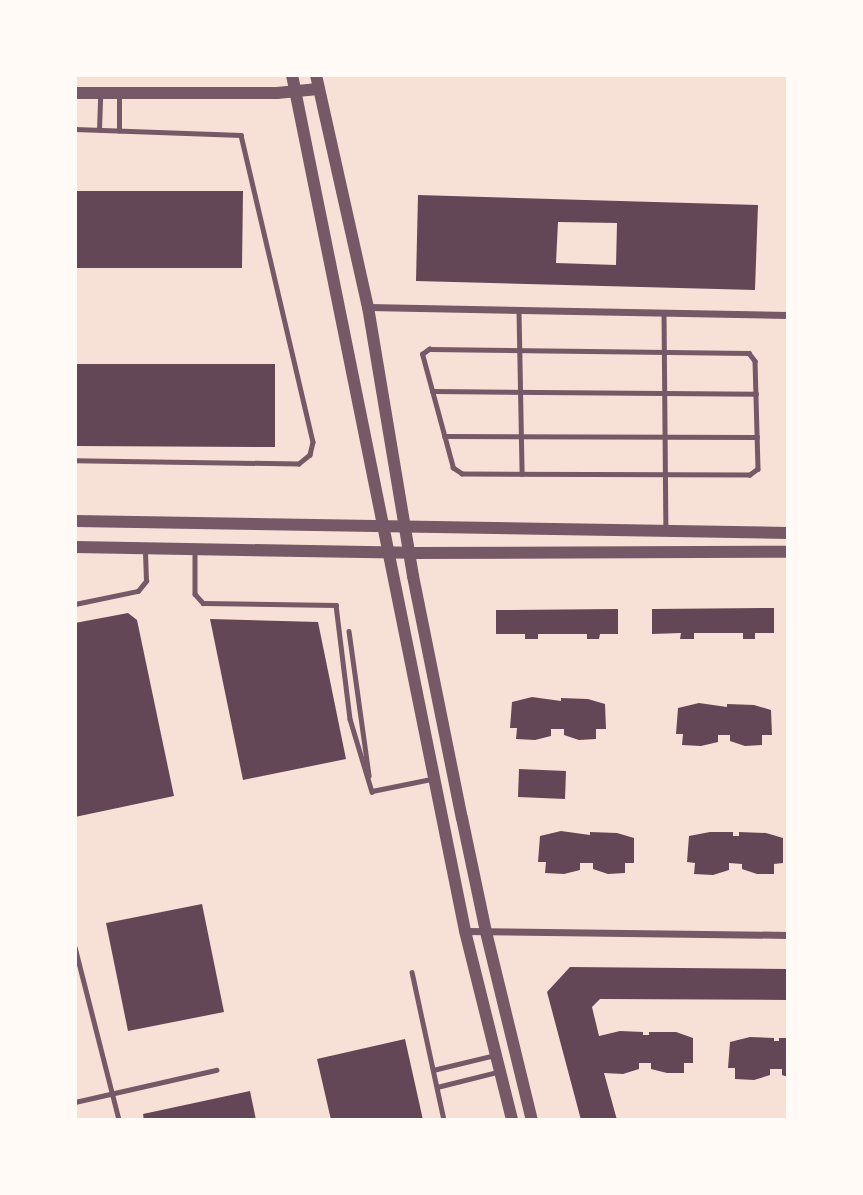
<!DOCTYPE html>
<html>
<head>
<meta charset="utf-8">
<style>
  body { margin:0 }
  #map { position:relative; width:863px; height:1195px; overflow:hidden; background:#f7e1d7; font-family:Lato,sans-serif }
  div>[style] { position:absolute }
  .building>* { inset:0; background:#644757 }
  .service>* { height:4.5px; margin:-2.25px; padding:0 2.25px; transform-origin:2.25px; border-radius:2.25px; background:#755966 }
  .minor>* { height:7px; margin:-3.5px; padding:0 3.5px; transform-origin:3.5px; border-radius:3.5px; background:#755966 }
  .tertiary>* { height:12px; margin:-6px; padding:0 6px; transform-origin:6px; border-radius:6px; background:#755966 }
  span { translate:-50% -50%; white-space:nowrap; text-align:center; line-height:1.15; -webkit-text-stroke:5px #fffaf5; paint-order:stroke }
  .frame { position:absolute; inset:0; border:77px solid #fffaf5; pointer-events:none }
</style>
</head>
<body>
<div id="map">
  <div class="building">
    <div style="clip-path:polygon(75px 191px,243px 191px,242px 268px,75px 268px)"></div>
    <div style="clip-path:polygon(evenodd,418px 195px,758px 205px,755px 290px,416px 281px,418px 195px,558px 222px,617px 223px,616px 265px,556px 263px,558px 222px)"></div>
    <div style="clip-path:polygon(75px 364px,275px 364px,275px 447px,75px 446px)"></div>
    <div style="clip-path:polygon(774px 608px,774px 633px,755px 633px,755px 639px,743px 639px,743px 633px,694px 633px,694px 639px,680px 639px,681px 633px,652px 634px,652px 609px)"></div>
    <div style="clip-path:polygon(618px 609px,618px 634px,600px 634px,599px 639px,587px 639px,587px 634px,538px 634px,538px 639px,525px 639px,525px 634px,496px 634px,496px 610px)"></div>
    <div style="clip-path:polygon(128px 613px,137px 620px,174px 796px,75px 817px,75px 623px)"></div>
    <div style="clip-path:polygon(210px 619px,318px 622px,346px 759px,243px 780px)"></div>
    <div style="clip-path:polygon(532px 697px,561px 701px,561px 698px,588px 699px,605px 704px,606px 729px,596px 729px,596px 739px,579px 740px,564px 735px,564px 729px,551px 729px,551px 736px,535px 740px,516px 739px,517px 728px,510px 728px,512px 702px)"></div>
    <div style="clip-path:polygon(699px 703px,727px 707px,727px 704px,754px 705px,771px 710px,772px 735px,762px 735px,762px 745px,745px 746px,730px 741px,730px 735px,718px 735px,718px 742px,701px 746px,682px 745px,683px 734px,676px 734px,678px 708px)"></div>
    <div style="clip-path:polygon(519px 769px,566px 771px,565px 799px,518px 797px)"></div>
    <div style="clip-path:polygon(561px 831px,590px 835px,590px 832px,617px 833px,634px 838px,634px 863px,625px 863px,625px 873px,608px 874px,593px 869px,593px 863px,580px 863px,580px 870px,564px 874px,545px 873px,546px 862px,538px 862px,540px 836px)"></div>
    <div style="clip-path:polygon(710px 832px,733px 832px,733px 836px,739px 836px,739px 832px,766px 833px,783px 838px,783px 863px,774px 864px,774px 874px,757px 874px,742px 869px,742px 864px,729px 863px,729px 870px,713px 875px,694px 874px,695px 863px,687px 862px,689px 836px)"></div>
    <div style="clip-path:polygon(202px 904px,224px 1012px,128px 1031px,106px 923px)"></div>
    <div style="clip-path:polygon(570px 967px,788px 969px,788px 1000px,600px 999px,592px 1007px,599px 1036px,620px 1031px,643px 1032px,643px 1035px,649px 1035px,649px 1032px,676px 1032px,693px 1038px,693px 1063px,684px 1063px,684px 1073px,667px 1073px,651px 1069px,651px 1063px,639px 1063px,639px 1069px,623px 1074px,604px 1073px,617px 1120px,581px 1120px,547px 992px)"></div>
    <div style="clip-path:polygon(750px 1037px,774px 1038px,774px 1041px,779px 1041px,779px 1038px,788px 1038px,788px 1077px,782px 1075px,782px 1069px,770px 1069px,770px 1075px,754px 1080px,735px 1079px,735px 1068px,728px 1068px,730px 1042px)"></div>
    <div style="clip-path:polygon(405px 1039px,423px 1120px,331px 1120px,317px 1059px)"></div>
    <div style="clip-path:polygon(250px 1091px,256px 1120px,144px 1120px,143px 1114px)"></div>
  </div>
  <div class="service">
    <div style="left:75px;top:129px;width:166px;rotate:2.1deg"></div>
    <div style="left:241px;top:135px;width:315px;rotate:76.8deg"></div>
    <div style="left:313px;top:442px;width:13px;rotate:103deg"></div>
    <div style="left:310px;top:455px;width:14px;rotate:141deg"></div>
    <div style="left:299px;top:464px;width:224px;rotate:-179.2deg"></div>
    <div style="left:99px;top:130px;width:36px;rotate:-88deg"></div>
    <div style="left:119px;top:131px;width:38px;rotate:-90deg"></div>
    <div style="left:519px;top:311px;width:163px;rotate:88.9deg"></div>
    <div style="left:664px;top:312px;width:217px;rotate:89.5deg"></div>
    <div style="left:429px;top:349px;width:320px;rotate:0.7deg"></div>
    <div style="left:749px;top:353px;width:10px;rotate:53deg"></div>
    <div style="left:755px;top:361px;width:108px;rotate:88.4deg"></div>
    <div style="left:758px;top:469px;width:10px;rotate:143deg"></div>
    <div style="left:750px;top:475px;width:288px;rotate:-179.8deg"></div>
    <div style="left:462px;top:474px;width:11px;rotate:-146deg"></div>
    <div style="left:453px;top:468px;width:118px;rotate:-105.2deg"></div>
    <div style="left:422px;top:354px;width:9px;rotate:-36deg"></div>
    <div style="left:432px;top:391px;width:324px;rotate:0.5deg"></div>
    <div style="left:444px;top:436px;width:313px;rotate:0.2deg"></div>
    <div style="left:195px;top:552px;width:42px;rotate:90deg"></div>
    <div style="left:195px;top:594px;width:12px;rotate:48deg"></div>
    <div style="left:203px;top:603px;width:133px;rotate:0.9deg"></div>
    <div style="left:336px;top:605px;width:115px;rotate:83deg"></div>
    <div style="left:350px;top:719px;width:76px;rotate:73.2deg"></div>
    <div style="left:75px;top:604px;width:64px;rotate:-11.7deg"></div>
    <div style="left:138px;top:591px;width:13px;rotate:-51deg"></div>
    <div style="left:146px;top:581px;width:31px;rotate:-92deg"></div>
    <div style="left:349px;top:631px;width:146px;rotate:82.1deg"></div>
    <div style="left:372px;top:791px;width:60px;rotate:-11.5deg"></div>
    <div style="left:75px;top:947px;width:179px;rotate:75.7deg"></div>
    <div style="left:412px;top:972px;width:151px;rotate:77.8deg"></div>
    <div style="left:433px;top:1070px;width:64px;rotate:-13.6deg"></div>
    <div style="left:437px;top:1087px;width:62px;rotate:-14deg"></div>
    <div style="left:75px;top:1102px;width:145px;rotate:-12.8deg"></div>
  </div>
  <div class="minor">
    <div style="left:368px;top:307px;width:420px;rotate:1.1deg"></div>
    <div style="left:465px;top:931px;width:323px;rotate:0.7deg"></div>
  </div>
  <div class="tertiary">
    <div style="left:292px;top:75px;width:873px;rotate:78.57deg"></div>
    <div style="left:465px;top:931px;width:195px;rotate:76deg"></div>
    <div style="left:316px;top:75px;width:238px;rotate:77.4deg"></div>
    <div style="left:368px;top:307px;width:273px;rotate:80.5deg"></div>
    <div style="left:413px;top:576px;width:247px;rotate:78.6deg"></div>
    <div style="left:462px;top:818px;width:116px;rotate:78.1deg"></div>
    <div style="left:486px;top:932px;width:194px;rotate:76.3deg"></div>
    <div style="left:75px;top:93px;width:202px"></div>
    <div style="left:277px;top:93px;width:41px;rotate:-5.6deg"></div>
    <div style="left:75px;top:521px;width:713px;rotate:0.96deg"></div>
    <div style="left:75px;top:547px;width:335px;rotate:1deg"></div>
    <div style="left:410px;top:553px;width:378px;rotate:-0.2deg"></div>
  </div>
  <div class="frame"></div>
</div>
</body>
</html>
